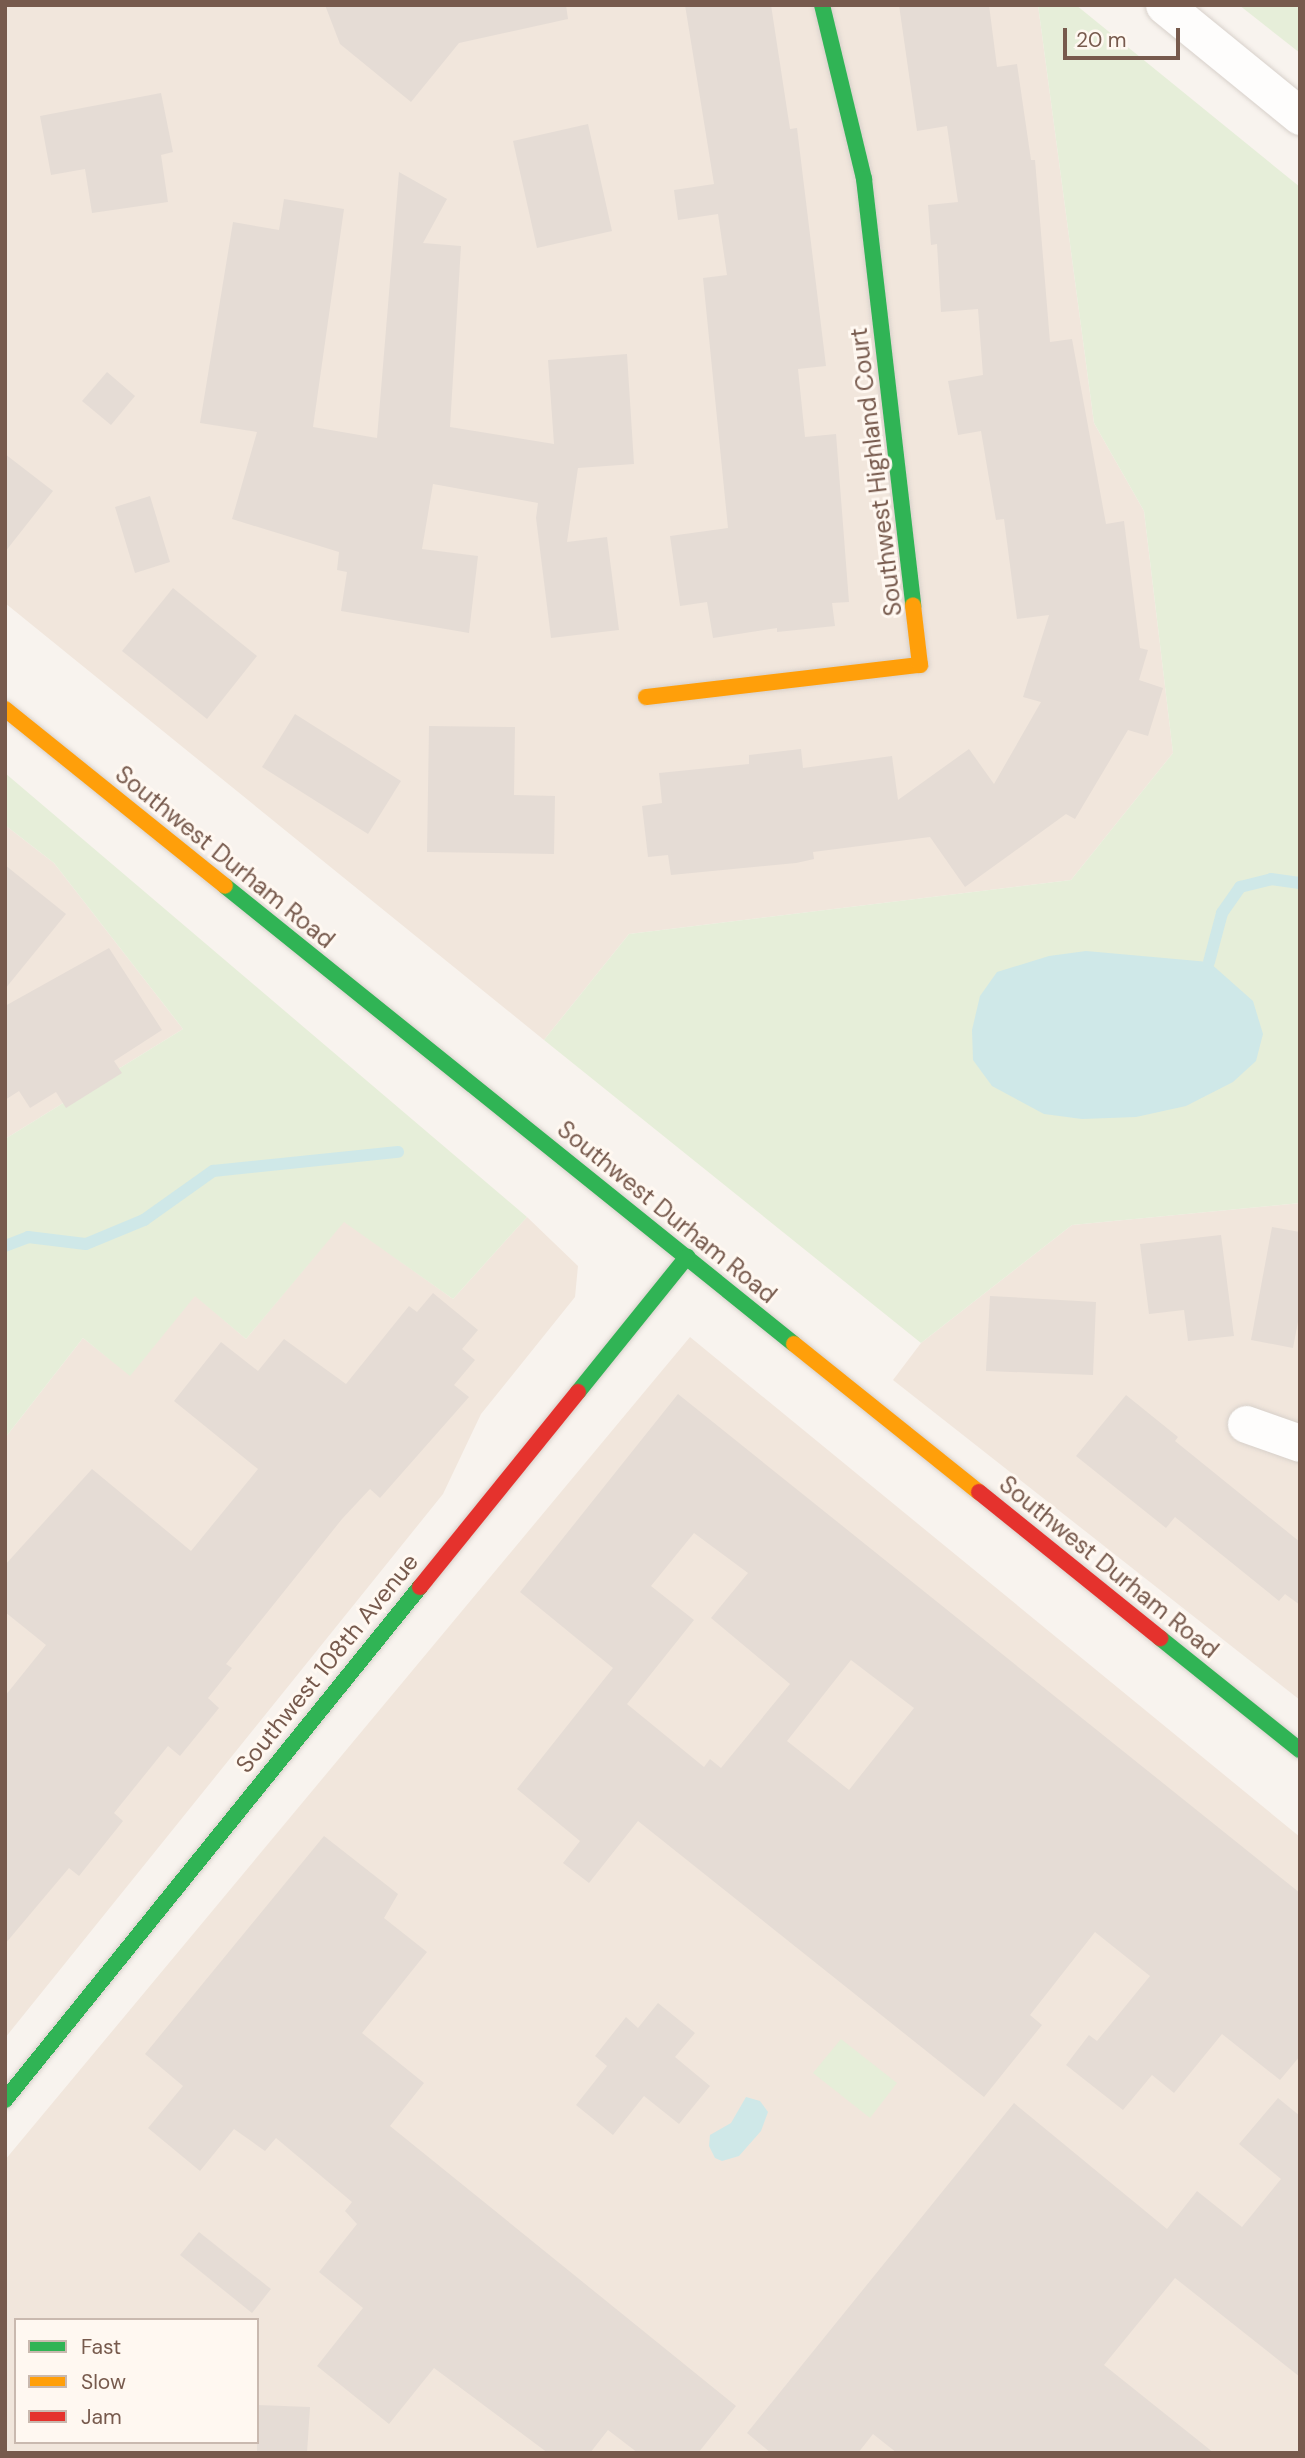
<!DOCTYPE html>
<html>
<head>
<meta charset="utf-8">
<style>
  body { margin:0 }
  #map { position:relative; width:1305px; height:2458px; overflow:hidden; background:#f8f3ee; font-family:"DM Sans",sans-serif }
  div>[style] { position:absolute }
  .residential>* { inset:0; background:#f1e6dc }
  .green>* { inset:0; background:#e6eed9 }
  .water>* { inset:0; background:#cfe8e8 }
  .stream>* { height:12px; margin:-6px; padding:0 6px; transform-origin:6px; border-radius:6px; background:#cfe8e8 }
  .building>* { inset:0; background:#e5dcd5 }
  .roads { filter:drop-shadow(0 0 2px #d7d0ca) drop-shadow(0 0 2px #d7d0ca) }
  .street>* { height:37px; margin:-18.5px; padding:0 18.5px; transform-origin:18.5px; border-radius:18.5px; background:#fefdfc }
  .fast>* { height:16px; margin:-8px; padding:0 8px; transform-origin:8px; border-radius:8px; background:#30b455 }
  .slow>* { height:16px; margin:-8px; padding:0 8px; transform-origin:8px; border-radius:8px; background:#ff9f0a }
  .jam>* { height:16px; margin:-8px; padding:0 8px; transform-origin:8px; border-radius:8px; background:#e5322d }
  span { translate:-50% -50%; white-space:nowrap; text-align:center; line-height:1.15; -webkit-text-stroke:6px #fff8f1; paint-order:stroke }
  .street-label { font-size:24px; color:#775a4d }
  .frame { position:absolute; inset:0; border:7px solid #775a4d; pointer-events:none }
  .legend { position:absolute; left:14px; top:2318px; width:245px; height:126px; box-sizing:border-box; background:#fff8f1; border:2px solid #c9b9af; margin:0; padding:9px 12px; list-style:none; font-size:21px; color:#775a4d }
  .legend li { display:flex; align-items:center; gap:14px; height:35px }
  .legend b { width:35px; border:2px solid #c9b9af }
  .scale { position:absolute; left:1063px; top:28px; width:117px; height:32px; box-sizing:border-box; border:4px solid #775a4d; border-top:0; padding-left:9px; font-size:21px; line-height:24px; white-space:nowrap; color:#775a4d; -webkit-text-stroke:5px #fff8f1; paint-order:stroke }
</style>
</head>
<body>
<div id="map">
  <div class="residential">
    <div style="clip-path:polygon(5px 5px,1038px 5px,1094px 423px,1144px 511px,1173px 753px,1071px 880px,629px 934px,544px 1040px,5px 603px)"></div>
    <div style="clip-path:polygon(5px 825px,54px 863px,183px 1029px,5px 1139px)"></div>
    <div style="clip-path:polygon(1300px 1203px,1300px 1700px,893px 1380px,921px 1343px,1072px 1225px)"></div>
    <div style="clip-path:polygon(527px 1217px,578px 1266px,575px 1297px,481px 1414px,443px 1494px,5px 2038px,5px 1438px,83px 1338px,130px 1375px,195px 1295px,246px 1339px,344px 1221px,453px 1299px)"></div>
    <div style="clip-path:polygon(evenodd,690px 1337px,1300px 1837px,1300px 2453px,5px 2453px,5px 2160px,690px 1337px,16px 2320px,257px 2320px,257px 2442px,16px 2442px,16px 2320px)"></div>
  </div>
  <div class="green">
    <div style="clip-path:polygon(1038px 5px,1076px 5px,1300px 187px,1300px 1203px,1072px 1225px,921px 1343px,544px 1040px,629px 934px,1071px 880px,1173px 753px,1144px 511px,1094px 423px)"></div>
    <div style="clip-path:polygon(1239px 5px,1300px 5px,1300px 53px)"></div>
    <div style="clip-path:polygon(5px 773px,527px 1217px,453px 1299px,344px 1222px,246px 1339px,195px 1296px,130px 1376px,83px 1338px,5px 1438px,5px 1139px,183px 1029px,54px 863px,5px 825px)"></div>
    <div style="clip-path:polygon(841px 2039px,897px 2083px,870px 2118px,813px 2073px)"></div>
  </div>
  <div class="water">
    <div style="clip-path:polygon(1086px 951px,1209px 962px,1253px 1001px,1263px 1034px,1256px 1061px,1233px 1082px,1186px 1106px,1136px 1117px,1082px 1119px,1044px 1114px,992px 1086px,973px 1060px,972px 1030px,980px 996px,997px 972px,1049px 956px)"></div>
    <div style="clip-path:polygon(746px 2097px,760px 2101px,768px 2112px,761px 2131px,739px 2156px,722px 2161px,715px 2158px,709px 2146px,710px 2135px,731px 2123px)"></div>
  </div>
  <div class="stream">
    <div style="left:1209px;top:962px;width:51px;rotate:-75.1deg"></div>
    <div style="left:1222px;top:913px;width:32px;rotate:-55deg"></div>
    <div style="left:1240px;top:887px;width:32px;rotate:-14deg"></div>
    <div style="left:1271px;top:879px;width:29px;rotate:8deg"></div>
    <div style="left:5px;top:1246px;width:25px;rotate:-21deg"></div>
    <div style="left:28px;top:1237px;width:58px;rotate:6.9deg"></div>
    <div style="left:86px;top:1244px;width:63px;rotate:-22.5deg"></div>
    <div style="left:144px;top:1220px;width:85px;rotate:-35.4deg"></div>
    <div style="left:213px;top:1171px;width:186px;rotate:-5.9deg"></div>
  </div>
  <div class="building">
    <div style="clip-path:polygon(325px 5px,566px 5px,568px 19px,459px 43px,411px 102px,340px 44px)"></div>
    <div style="clip-path:polygon(685px 5px,771px 5px,790px 129px,797px 128px,826px 366px,798px 369px,805px 437px,836px 434px,849px 602px,832px 603px,835px 626px,777px 632px,777px 628px,713px 638px,707px 602px,680px 606px,670px 536px,728px 528px,703px 278px,727px 275px,718px 214px,678px 220px,674px 190px,714px 184px)"></div>
    <div style="clip-path:polygon(899px 5px,989px 5px,997px 67px,1017px 64px,1031px 160px,1035px 160px,1050px 342px,1072px 339px,1106px 524px,1124px 521px,1140px 648px,1148px 650px,1139px 680px,1163px 688px,1148px 736px,1128px 730px,1075px 819px,1066px 814px,965px 887px,930px 837px,813px 852px,814px 859px,796px 863px,671px 875px,668px 855px,648px 857px,642px 806px,662px 803px,659px 773px,749px 764px,749px 755px,801px 749px,803px 768px,892px 756px,898px 800px,969px 749px,994px 784px,1041px 702px,1023px 697px,1049px 615px,1017px 619px,1004px 519px,996px 520px,981px 431px,958px 435px,948px 381px,983px 375px,978px 309px,941px 312px,937px 244px,931px 245px,928px 205px,958px 202px,947px 126px,917px 131px)"></div>
    <div style="clip-path:polygon(161px 93px,173px 152px,161px 155px,168px 202px,92px 213px,85px 169px,51px 175px,40px 116px)"></div>
    <div style="clip-path:polygon(588px 124px,612px 231px,537px 248px,513px 141px)"></div>
    <div style="clip-path:polygon(399px 172px,447px 199px,423px 243px,461px 246px,450px 427px,554px 444px,548px 360px,627px 354px,634px 464px,578px 468px,567px 542px,607px 537px,619px 630px,551px 638px,536px 518px,538px 503px,433px 484px,422px 549px,478px 556px,469px 633px,341px 611px,347px 572px,337px 570px,339px 552px,232px 519px,257px 432px,200px 423px,233px 222px,279px 230px,284px 199px,344px 209px,313px 427px,377px 438px)"></div>
    <div style="clip-path:polygon(107px 372px,135px 396px,111px 425px,82px 401px)"></div>
    <div style="clip-path:polygon(5px 454px,53px 491px,5px 552px)"></div>
    <div style="clip-path:polygon(150px 496px,170px 562px,135px 573px,115px 507px)"></div>
    <div style="clip-path:polygon(173px 588px,257px 656px,207px 719px,122px 651px)"></div>
    <div style="clip-path:polygon(295px 714px,401px 781px,368px 834px,262px 767px)"></div>
    <div style="clip-path:polygon(429px 726px,515px 727px,514px 795px,555px 796px,554px 854px,427px 852px)"></div>
    <div style="clip-path:polygon(5px 865px,66px 914px,5px 989px)"></div>
    <div style="clip-path:polygon(109px 948px,162px 1030px,114px 1061px,122px 1073px,66px 1108px,56px 1092px,30px 1108px,19px 1091px,5px 1100px,5px 1006px)"></div>
    <div style="clip-path:polygon(1272px 1227px,1300px 1232px,1300px 1311px,1293px 1348px,1251px 1340px)"></div>
    <div style="clip-path:polygon(1221px 1235px,1234px 1336px,1188px 1341px,1184px 1310px,1149px 1314px,1140px 1244px)"></div>
    <div style="clip-path:polygon(433px 1293px,478px 1330px,462px 1349px,475px 1360px,454px 1385px,469px 1397px,380px 1498px,370px 1489px,342px 1519px,226px 1664px,232px 1668px,208px 1698px,219px 1708px,180px 1756px,168px 1746px,114px 1813px,123px 1821px,79px 1876px,69px 1868px,5px 1944px,5px 1696px,46px 1645px,5px 1612px,5px 1565px,92px 1469px,191px 1551px,258px 1469px,174px 1401px,221px 1342px,258px 1371px,284px 1339px,346px 1384px,409px 1306px,417px 1312px)"></div>
    <div style="clip-path:polygon(990px 1296px,1096px 1302px,1093px 1375px,986px 1371px)"></div>
    <div style="clip-path:polygon(evenodd,678px 1394px,1300px 1893px,1300px 2056px,1280px 2080px,1222px 2034px,1174px 2093px,1152px 2075px,1123px 2110px,1066px 2065px,1089px 2035px,1097px 2041px,1150px 1976px,1095px 1932px,1030px 2015px,1042px 2025px,984px 2097px,638px 1821px,589px 1883px,563px 1863px,580px 1841px,517px 1789px,613px 1668px,520px 1592px,678px 1394px,694px 1533px,748px 1573px,711px 1618px,790px 1684px,721px 1768px,710px 1759px,704px 1767px,627px 1704px,694px 1620px,651px 1586px,694px 1533px,678px 1394px,851px 1660px,914px 1708px,849px 1790px,787px 1741px,851px 1660px)"></div>
    <div style="clip-path:polygon(1126px 1395px,1178px 1437px,1175px 1441px,1300px 1542px,1300px 1605px,1285px 1594px,1279px 1601px,1175px 1517px,1166px 1528px,1076px 1456px)"></div>
    <div style="clip-path:polygon(324px 1836px,398px 1894px,384px 1918px,427px 1952px,362px 2033px,424px 2083px,390px 2126px,736px 2406px,698px 2453px,638px 2453px,608px 2430px,590px 2453px,548px 2453px,434px 2368px,389px 2424px,317px 2366px,363px 2308px,319px 2272px,357px 2224px,345px 2211px,352px 2202px,276px 2138px,265px 2151px,234px 2129px,200px 2171px,148px 2128px,183px 2086px,145px 2054px)"></div>
    <div style="clip-path:polygon(658px 2003px,695px 2033px,675px 2057px,710px 2086px,679px 2124px,644px 2096px,613px 2135px,576px 2105px,607px 2066px,595px 2056px,626px 2017px,638px 2028px)"></div>
    <div style="clip-path:polygon(1278px 2098px,1300px 2116px,1300px 2377px,1175px 2278px,1104px 2365px,1214px 2453px,897px 2453px,873px 2434px,858px 2453px,771px 2453px,747px 2433px,1014px 2103px,1167px 2229px,1197px 2191px,1242px 2227px,1281px 2179px,1239px 2144px)"></div>
    <div style="clip-path:polygon(199px 2232px,271px 2289px,252px 2313px,180px 2255px)"></div>
    <div style="clip-path:polygon(257px 2405px,310px 2407px,307px 2453px,257px 2453px)"></div>
  </div>
  <div class="roads">
    <div class="street">
      <div style="left:1164px;top:5px;width:176px;rotate:39.2deg"></div>
      <div style="left:1246px;top:1424px;width:57px;rotate:19.4deg"></div>
    </div>
    <div class="fast">
      <div style="left:822px;top:5px;width:179px;rotate:76.4deg"></div>
      <div style="left:864px;top:179px;width:429px;rotate:83.4deg"></div>
      <div style="left:225px;top:886px;width:730px;rotate:38.83deg"></div>
      <div style="left:578px;top:1392px;width:174px;rotate:-51.1deg"></div>
      <div style="left:1160px;top:1638px;width:179px;rotate:38.7deg"></div>
      <div style="left:5px;top:2100px;width:660px;rotate:-51.03deg"></div>
    </div>
    <div class="slow">
      <div style="left:646px;top:697px;width:276px;rotate:-6.7deg"></div>
      <div style="left:920px;top:665px;width:60px;rotate:-96.7deg"></div>
      <div style="left:5px;top:709px;width:282px;rotate:38.8deg"></div>
      <div style="left:794px;top:1344px;width:237px;rotate:38.7deg"></div>
    </div>
    <div class="jam">
      <div style="left:979px;top:1492px;width:233px;rotate:38.9deg"></div>
      <div style="left:420px;top:1587px;width:251px;rotate:-51deg"></div>
    </div>
  </div>
  <div class="street-label">
    <span style="left:876px;top:472px;rotate:-97deg">Southwest Highland Court</span>
    <span style="left:225px;top:857px;rotate:39deg">Southwest Durham Road</span>
    <span style="left:667px;top:1212px;rotate:39deg">Southwest Durham Road</span>
    <span style="left:1109px;top:1567px;rotate:39deg">Southwest Durham Road</span>
    <span style="left:327px;top:1663px;rotate:-51deg">Southwest 108th Avenue</span>
  </div>
  <div class="frame"></div>
  <ul class="legend">
  <li><b style="height:9px;background:#30b455"></b>Fast</li>
  <li><b style="height:9px;background:#ff9f0a"></b>Slow</li>
  <li><b style="height:9px;background:#e5322d"></b>Jam</li>
  </ul>
  <div class="scale">20 m</div>
</div>
</body>
</html>
